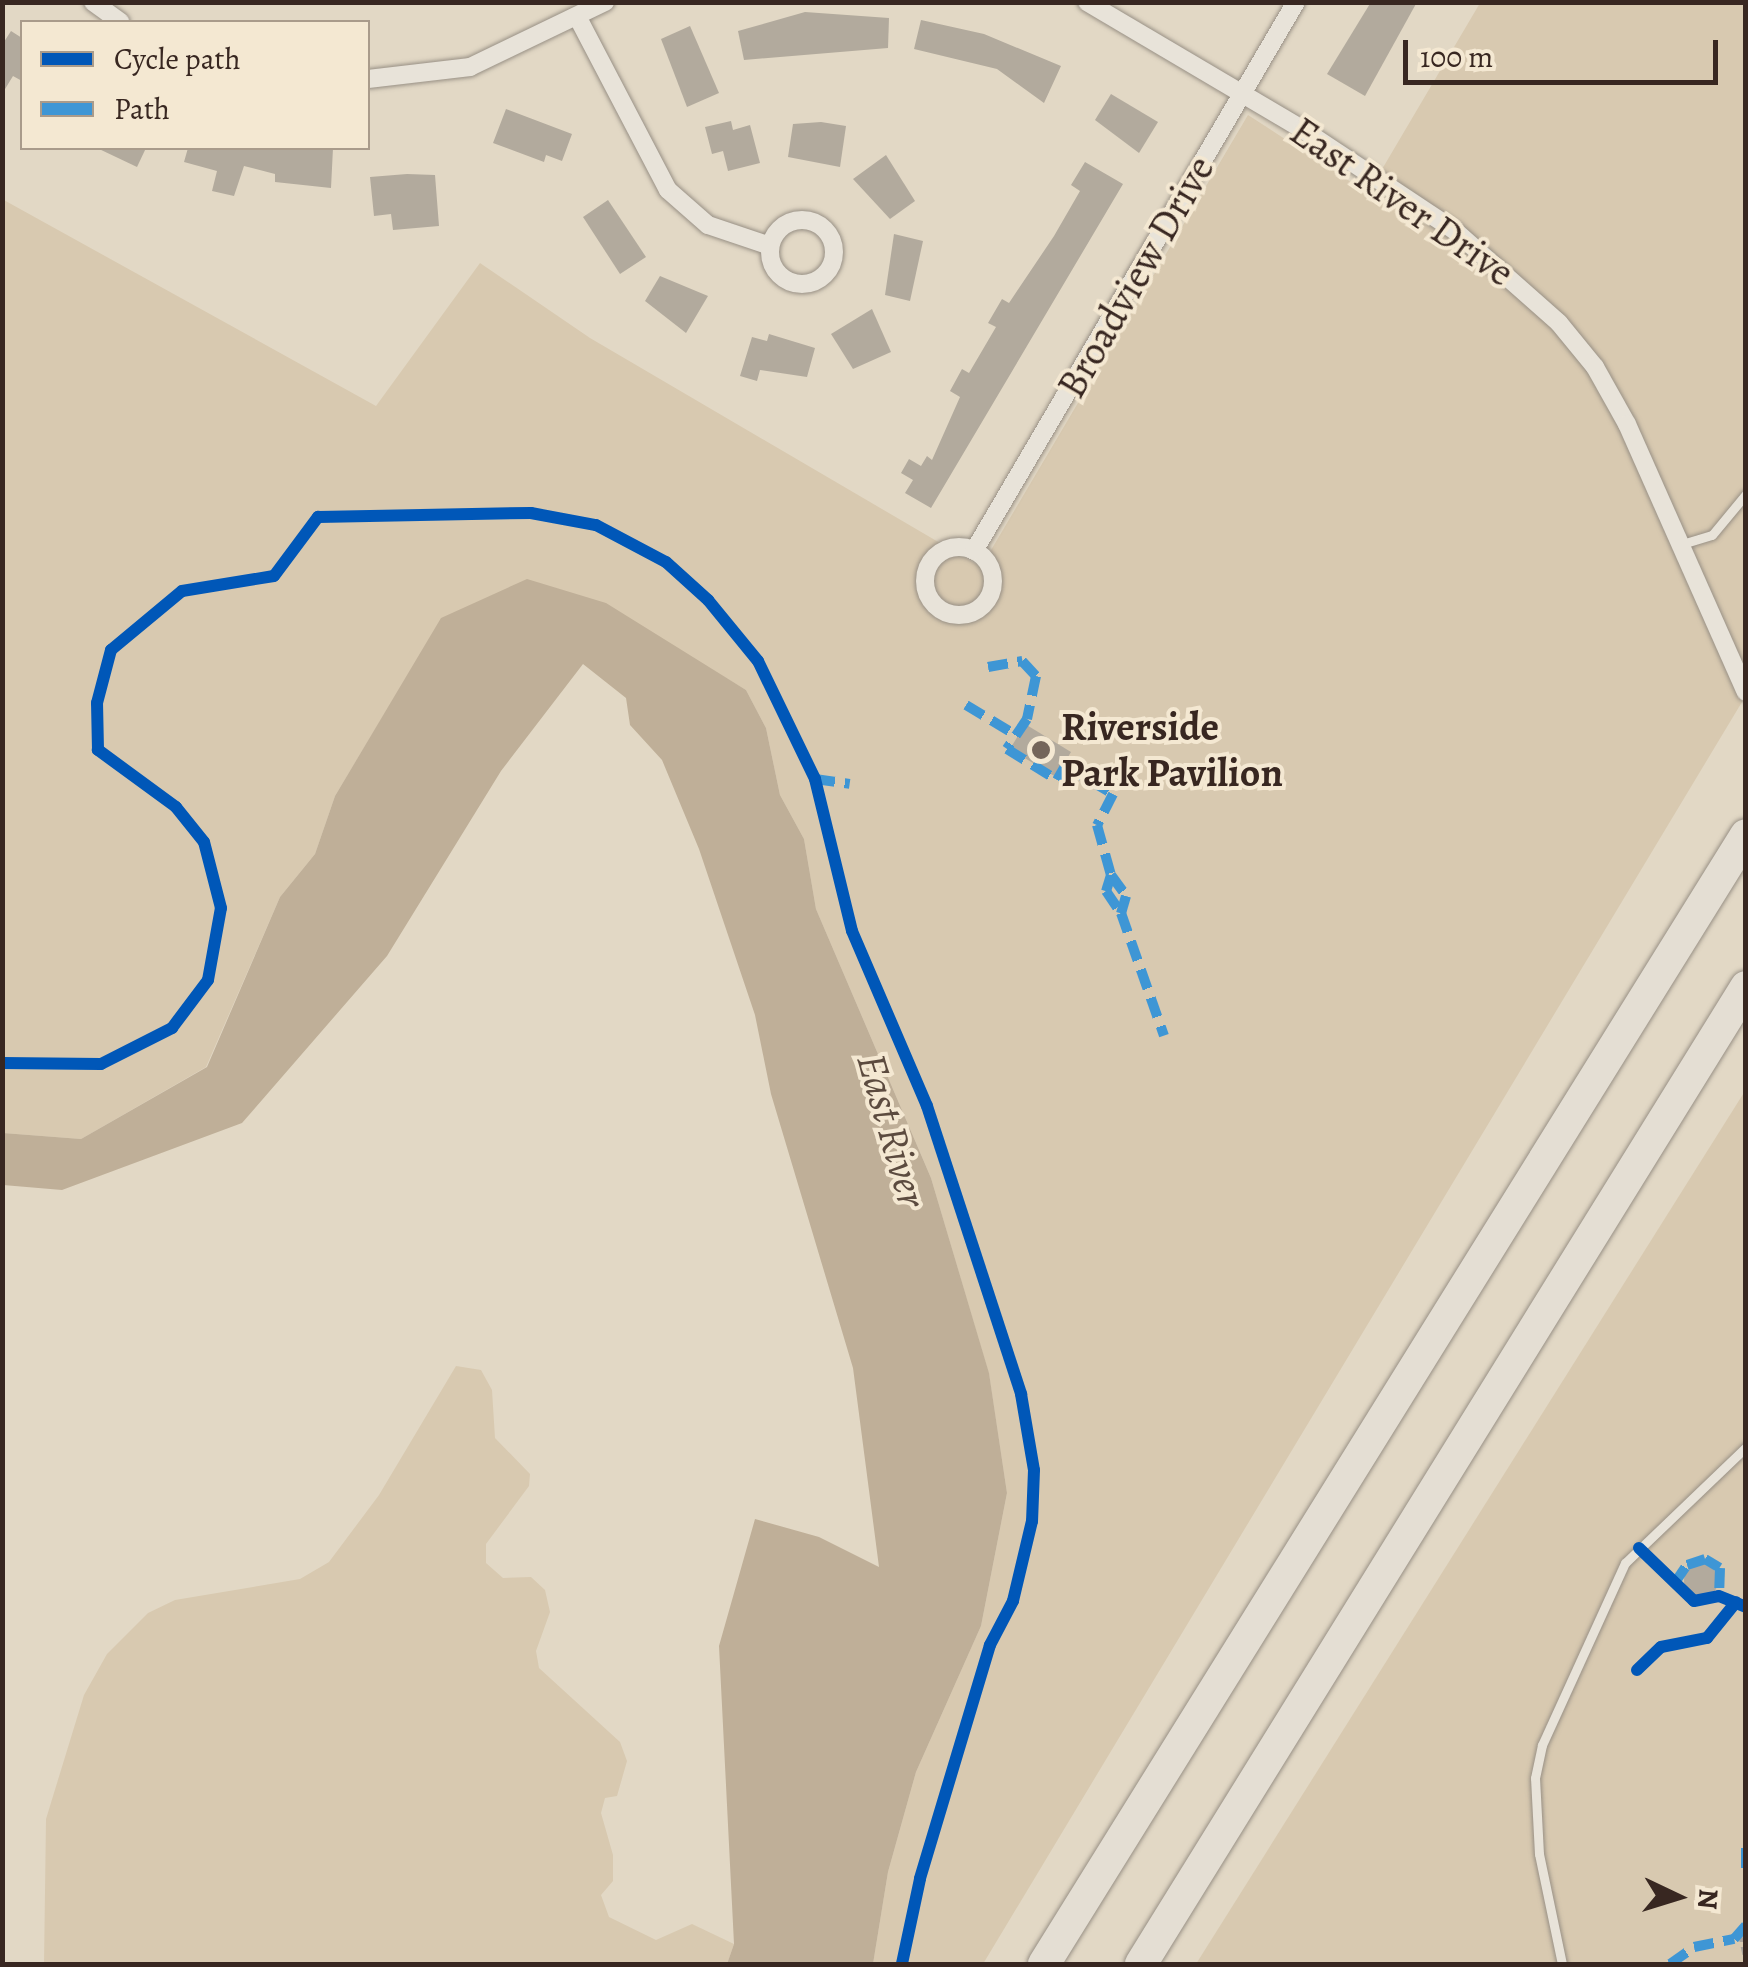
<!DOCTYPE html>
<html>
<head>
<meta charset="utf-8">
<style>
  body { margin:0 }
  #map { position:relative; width:1748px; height:1967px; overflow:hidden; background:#e2d8c5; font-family:Alegreya,serif }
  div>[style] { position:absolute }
  .green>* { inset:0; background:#d8c9b0 }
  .water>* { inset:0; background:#bfaf98 }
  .building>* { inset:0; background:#b2aa9d }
  .round { border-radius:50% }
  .path>* { height:4px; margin-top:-2px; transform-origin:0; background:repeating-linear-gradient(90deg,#a9a39c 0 8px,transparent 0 13px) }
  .roads { filter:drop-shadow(0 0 2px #989085) drop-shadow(0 0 2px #989085) }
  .lane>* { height:9px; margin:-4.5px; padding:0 4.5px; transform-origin:4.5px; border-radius:4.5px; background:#e8e3d9 }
  .street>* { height:18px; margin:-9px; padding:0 9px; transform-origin:9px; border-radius:9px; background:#e8e3d9 }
  .street>.ring { margin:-9px; padding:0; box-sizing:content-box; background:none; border:18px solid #e8e3d9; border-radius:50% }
  .highway>* { height:32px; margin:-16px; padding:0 16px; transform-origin:16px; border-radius:16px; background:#e4ded3 }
  .quiet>* { height:10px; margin-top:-5px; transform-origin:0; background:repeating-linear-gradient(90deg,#3e96d5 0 20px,transparent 0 30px) }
  .cycleway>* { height:12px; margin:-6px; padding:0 6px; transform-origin:6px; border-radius:6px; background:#0057b8 }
  .dots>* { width:28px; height:28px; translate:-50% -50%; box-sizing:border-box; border:5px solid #f4e8d2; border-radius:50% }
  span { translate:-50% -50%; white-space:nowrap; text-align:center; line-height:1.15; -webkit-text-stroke:8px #f4e8d2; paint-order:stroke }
  .street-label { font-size:40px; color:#382721 }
  .poi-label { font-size:40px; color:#382721; font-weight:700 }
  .left { translate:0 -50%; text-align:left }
  .water-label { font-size:42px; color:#5c4b3f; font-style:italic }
  .frame { position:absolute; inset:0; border:5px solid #382721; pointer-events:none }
  .legend { position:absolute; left:20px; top:20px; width:350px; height:130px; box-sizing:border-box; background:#f4e8d2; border:2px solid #a99b8b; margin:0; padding:12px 18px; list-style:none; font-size:30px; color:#382721 }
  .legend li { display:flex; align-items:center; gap:20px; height:50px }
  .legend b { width:50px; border:2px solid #a99b8b }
  .north { position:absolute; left:1628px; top:1847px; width:100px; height:100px; -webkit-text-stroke:8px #f4e8d2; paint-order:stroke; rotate:94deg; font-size:28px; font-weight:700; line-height:40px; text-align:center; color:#382721 }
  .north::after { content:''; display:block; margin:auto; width:35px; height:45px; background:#382721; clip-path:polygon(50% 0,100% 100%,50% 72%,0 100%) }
  .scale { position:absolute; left:1403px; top:40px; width:315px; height:45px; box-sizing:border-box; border:5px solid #382721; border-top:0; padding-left:12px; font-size:30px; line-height:35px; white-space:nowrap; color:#382721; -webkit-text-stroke:8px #f4e8d2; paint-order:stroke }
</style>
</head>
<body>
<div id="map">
  <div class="green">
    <div style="clip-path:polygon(1480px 3px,1745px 3px,1745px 697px,983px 1964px,873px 1964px,888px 1872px,916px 1772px,981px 1626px,1007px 1493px,989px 1374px,931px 1178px,816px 909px,804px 839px,780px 795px,766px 728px,746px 690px,691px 657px,442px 618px,335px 796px,315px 854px,280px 897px,206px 1067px,81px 1139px,3px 1133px,2px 199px,376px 406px,480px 263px,590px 338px,981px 567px,1248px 115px,1368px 193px)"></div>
    <div style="clip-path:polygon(1745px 1091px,1745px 1964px,1196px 1964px)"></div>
    <div style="clip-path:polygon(456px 1366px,481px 1370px,492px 1390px,495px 1438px,530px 1474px,529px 1486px,486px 1544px,486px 1563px,503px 1578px,531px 1577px,545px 1590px,550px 1612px,536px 1651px,539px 1668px,620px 1742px,627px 1761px,617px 1796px,605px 1798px,601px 1813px,613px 1855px,613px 1881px,601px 1895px,609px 1917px,656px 1940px,692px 1924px,734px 1944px,727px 1964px,44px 1964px,46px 1819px,84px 1695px,107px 1654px,148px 1613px,175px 1600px,300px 1579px,329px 1562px,379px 1495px)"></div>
  </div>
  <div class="water">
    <div style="clip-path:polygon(527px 579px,606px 603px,746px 690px,766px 728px,780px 795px,804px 839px,816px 909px,931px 1178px,989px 1373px,1007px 1493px,981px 1626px,916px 1772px,888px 1872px,873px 1964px,727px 1964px,734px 1944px,719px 1646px,755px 1519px,819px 1537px,879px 1567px,853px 1368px,771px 1094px,755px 1015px,699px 849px,662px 760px,630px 725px,626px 698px,583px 664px,501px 771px,387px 956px,242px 1123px,62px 1190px,3px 1185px,3px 1133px,81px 1139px,207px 1067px,280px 897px,315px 854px,335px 796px,441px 618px)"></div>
  </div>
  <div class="building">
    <div style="clip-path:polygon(1371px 2px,1417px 2px,1365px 96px,1327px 74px)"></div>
    <div style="clip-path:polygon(805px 12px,889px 18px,888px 48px,744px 60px,738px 31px)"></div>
    <div style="clip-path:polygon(921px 20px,984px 34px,1061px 66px,1044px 103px,997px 69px,914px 49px)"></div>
    <div style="clip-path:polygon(690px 26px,719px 93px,687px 107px,661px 39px)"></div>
    <div style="clip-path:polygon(11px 31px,22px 38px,22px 81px,13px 76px,2px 94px,2px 45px)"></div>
    <div style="clip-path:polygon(1111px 94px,1158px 122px,1139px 153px,1095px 120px)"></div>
    <div style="clip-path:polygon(506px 109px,572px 134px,562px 161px,546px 155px,544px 162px,493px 143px)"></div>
    <div style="clip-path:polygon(731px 121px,733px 130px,750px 125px,760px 163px,728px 171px,723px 151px,712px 154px,705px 127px)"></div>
    <div style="clip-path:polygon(821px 122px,846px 126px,840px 167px,788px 157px,793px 124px)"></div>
    <div style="clip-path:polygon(97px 148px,146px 148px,137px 167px)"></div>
    <div style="clip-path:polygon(188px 148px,333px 148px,331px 188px,275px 182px,275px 174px,244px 166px,234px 196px,212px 191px,217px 171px,184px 162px)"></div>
    <div style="clip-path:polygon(886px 155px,915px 201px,890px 219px,853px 179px)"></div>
    <div style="clip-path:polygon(1085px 162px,1123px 184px,931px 508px,905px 493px,913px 480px,901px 473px,909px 459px,921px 466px,927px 456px,932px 460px,960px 397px,950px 391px,962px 369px,969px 373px,996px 327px,988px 323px,1002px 299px,1009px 303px,1054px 236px,1080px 191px,1071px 185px)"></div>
    <div style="clip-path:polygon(407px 174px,435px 175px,439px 226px,393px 230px,391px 214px,374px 216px,370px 177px)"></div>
    <div style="clip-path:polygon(608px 200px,646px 257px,620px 274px,583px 217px)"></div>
    <div style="clip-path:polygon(894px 234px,923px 241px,910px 301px,885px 295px)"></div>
    <div style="clip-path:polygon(660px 276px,708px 296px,686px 333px,645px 301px)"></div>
    <div style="clip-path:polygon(872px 309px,891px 352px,853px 369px,831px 334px)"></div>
    <div style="clip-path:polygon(769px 334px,815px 348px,807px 377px,760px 370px,757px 381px,740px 376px,752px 337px,767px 341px)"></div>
    <div style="clip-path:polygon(1025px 724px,1071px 752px,1056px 777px,1010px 749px)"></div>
    <div class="round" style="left:1684px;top:1564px;width:34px;height:34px"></div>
  </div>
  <div class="path">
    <div style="left:1740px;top:1934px;width:30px;rotate:78deg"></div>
  </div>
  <div class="roads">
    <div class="lane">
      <div style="left:1682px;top:544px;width:31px;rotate:-17deg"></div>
      <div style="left:1712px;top:535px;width:53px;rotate:-50.3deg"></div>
      <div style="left:1562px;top:1964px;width:112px;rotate:-101.8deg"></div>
      <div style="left:1539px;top:1854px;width:76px;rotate:-93deg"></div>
      <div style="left:1535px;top:1778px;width:34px;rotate:-78deg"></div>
      <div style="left:1542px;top:1745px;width:200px;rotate:-65.5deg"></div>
      <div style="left:1625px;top:1563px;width:168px;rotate:-43.8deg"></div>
    </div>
    <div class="street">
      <div style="left:93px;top:2px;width:34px;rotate:36deg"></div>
      <div style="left:1087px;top:2px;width:250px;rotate:30.6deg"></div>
      <div style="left:1302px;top:129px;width:182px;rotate:33.6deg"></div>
      <div style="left:1454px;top:230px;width:140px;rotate:41.5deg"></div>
      <div style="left:1559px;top:323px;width:57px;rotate:50.7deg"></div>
      <div style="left:1595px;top:367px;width:65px;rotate:60.7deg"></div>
      <div style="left:1627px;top:424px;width:293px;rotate:66.1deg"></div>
      <div style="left:578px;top:18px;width:194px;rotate:62.4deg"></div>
      <div style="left:668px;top:190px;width:53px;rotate:41.2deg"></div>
      <div style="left:708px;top:225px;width:65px;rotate:18.7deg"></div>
      <div style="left:368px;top:79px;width:103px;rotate:-6.7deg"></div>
      <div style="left:470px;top:67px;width:150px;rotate:-25.7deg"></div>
      <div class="ring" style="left:770px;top:220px;width:46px;height:46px"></div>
      <div class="ring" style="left:925px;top:547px;width:50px;height:50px"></div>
      <div style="left:974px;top:551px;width:636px;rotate:-59.61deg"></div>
    </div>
    <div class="highway">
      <div style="left:1044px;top:1964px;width:1329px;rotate:-58.13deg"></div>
      <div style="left:1141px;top:1964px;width:1149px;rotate:-58.23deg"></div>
    </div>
  </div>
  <div class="quiet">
    <div style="left:988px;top:667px;width:35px;rotate:-10deg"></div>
    <div style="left:1022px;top:661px;width:21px;rotate:47deg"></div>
    <div style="left:1036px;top:676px;width:44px;rotate:101.8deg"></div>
    <div style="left:1027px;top:719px;width:36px;rotate:124deg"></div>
    <div style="left:1007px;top:749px;width:59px;rotate:31.8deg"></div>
    <div style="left:1057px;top:780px;width:16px;rotate:-60deg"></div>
    <div style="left:1065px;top:766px;width:56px;rotate:30.3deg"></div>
    <div style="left:1113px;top:794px;width:35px;rotate:117deg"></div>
    <div style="left:1097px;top:825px;width:52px;rotate:74.4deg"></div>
    <div style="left:1111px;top:875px;width:17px;rotate:107deg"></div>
    <div style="left:1106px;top:891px;width:27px;rotate:56deg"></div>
    <div style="left:1121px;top:913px;width:130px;rotate:70.7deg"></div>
    <div style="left:966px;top:705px;width:58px;rotate:31deg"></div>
    <div style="left:815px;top:779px;width:35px;rotate:8deg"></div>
    <div style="left:1111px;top:875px;width:26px;rotate:54deg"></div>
    <div style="left:1126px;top:896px;width:18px;rotate:106deg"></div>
    <div style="left:1674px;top:1584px;width:23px;rotate:-56deg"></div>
    <div style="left:1687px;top:1565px;width:19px;rotate:-18deg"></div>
    <div style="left:1705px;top:1559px;width:17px;rotate:31deg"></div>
    <div style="left:1720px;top:1568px;width:28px;rotate:92deg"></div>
    <div style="left:1746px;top:1848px;width:29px;rotate:90deg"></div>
    <div style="left:1670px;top:1964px;width:29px;rotate:-35deg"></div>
    <div style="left:1694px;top:1947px;width:41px;rotate:-11.3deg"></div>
    <div style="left:1734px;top:1939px;width:18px;rotate:-49deg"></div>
  </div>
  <div class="cycleway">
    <div style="left:2px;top:1063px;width:99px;rotate:0.6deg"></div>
    <div style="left:101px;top:1064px;width:80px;rotate:-26.9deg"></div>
    <div style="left:172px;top:1028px;width:60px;rotate:-53.1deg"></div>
    <div style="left:208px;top:980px;width:73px;rotate:-79.8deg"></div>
    <div style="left:221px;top:908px;width:68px;rotate:-104.4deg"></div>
    <div style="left:204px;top:842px;width:45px;rotate:-128.7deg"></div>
    <div style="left:176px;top:807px;width:97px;rotate:-143.8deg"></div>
    <div style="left:98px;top:750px;width:47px;rotate:-91.2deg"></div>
    <div style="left:97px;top:703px;width:55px;rotate:-75.2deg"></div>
    <div style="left:111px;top:650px;width:92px;rotate:-39.7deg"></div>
    <div style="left:182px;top:591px;width:93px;rotate:-9.3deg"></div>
    <div style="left:274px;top:576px;width:74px;rotate:-53.3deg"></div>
    <div style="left:318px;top:517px;width:213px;rotate:-1.1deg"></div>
    <div style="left:531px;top:513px;width:66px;rotate:10.5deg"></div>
    <div style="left:596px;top:525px;width:79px;rotate:27.9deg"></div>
    <div style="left:666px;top:562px;width:57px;rotate:42.1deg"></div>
    <div style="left:708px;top:600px;width:79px;rotate:50.7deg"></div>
    <div style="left:758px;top:661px;width:131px;rotate:64.2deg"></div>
    <div style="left:815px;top:779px;width:156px;rotate:76.3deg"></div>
    <div style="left:852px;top:931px;width:190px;rotate:66.8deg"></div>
    <div style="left:927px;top:1106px;width:303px;rotate:71.9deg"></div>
    <div style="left:1021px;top:1394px;width:77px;rotate:80.3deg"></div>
    <div style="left:1034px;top:1470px;width:51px;rotate:92.2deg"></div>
    <div style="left:1032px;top:1521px;width:82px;rotate:103.4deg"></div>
    <div style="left:1013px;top:1601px;width:50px;rotate:117.6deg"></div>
    <div style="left:990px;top:1645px;width:244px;rotate:106.7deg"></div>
    <div style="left:920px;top:1879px;width:87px;rotate:102deg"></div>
    <div style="left:1639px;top:1548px;width:76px;rotate:43.9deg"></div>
    <div style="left:1694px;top:1601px;width:25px;rotate:-11deg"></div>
    <div style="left:1719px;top:1596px;width:29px;rotate:22deg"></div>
    <div style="left:1637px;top:1670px;width:33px;rotate:-44deg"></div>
    <div style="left:1661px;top:1647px;width:47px;rotate:-11.1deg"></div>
    <div style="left:1707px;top:1638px;width:46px;rotate:-51.1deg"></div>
  </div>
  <div class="dots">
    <div style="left:1041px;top:750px;background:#74655a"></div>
  </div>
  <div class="street-label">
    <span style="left:1402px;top:202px;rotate:35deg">East River Drive</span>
    <span style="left:1136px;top:277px;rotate:-60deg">Broadview Drive</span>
  </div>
  <div class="poi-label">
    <span class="left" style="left:1061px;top:750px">Riverside<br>Park Pavilion</span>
  </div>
  <div class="water-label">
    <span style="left:892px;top:1130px;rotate:74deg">East River</span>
  </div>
  <div class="frame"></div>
  <ul class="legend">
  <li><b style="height:12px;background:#0057b8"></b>Cycle path</li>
  <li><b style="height:12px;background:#3e96d5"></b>Path</li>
  </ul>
  <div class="north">N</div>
  <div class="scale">100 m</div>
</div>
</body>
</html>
